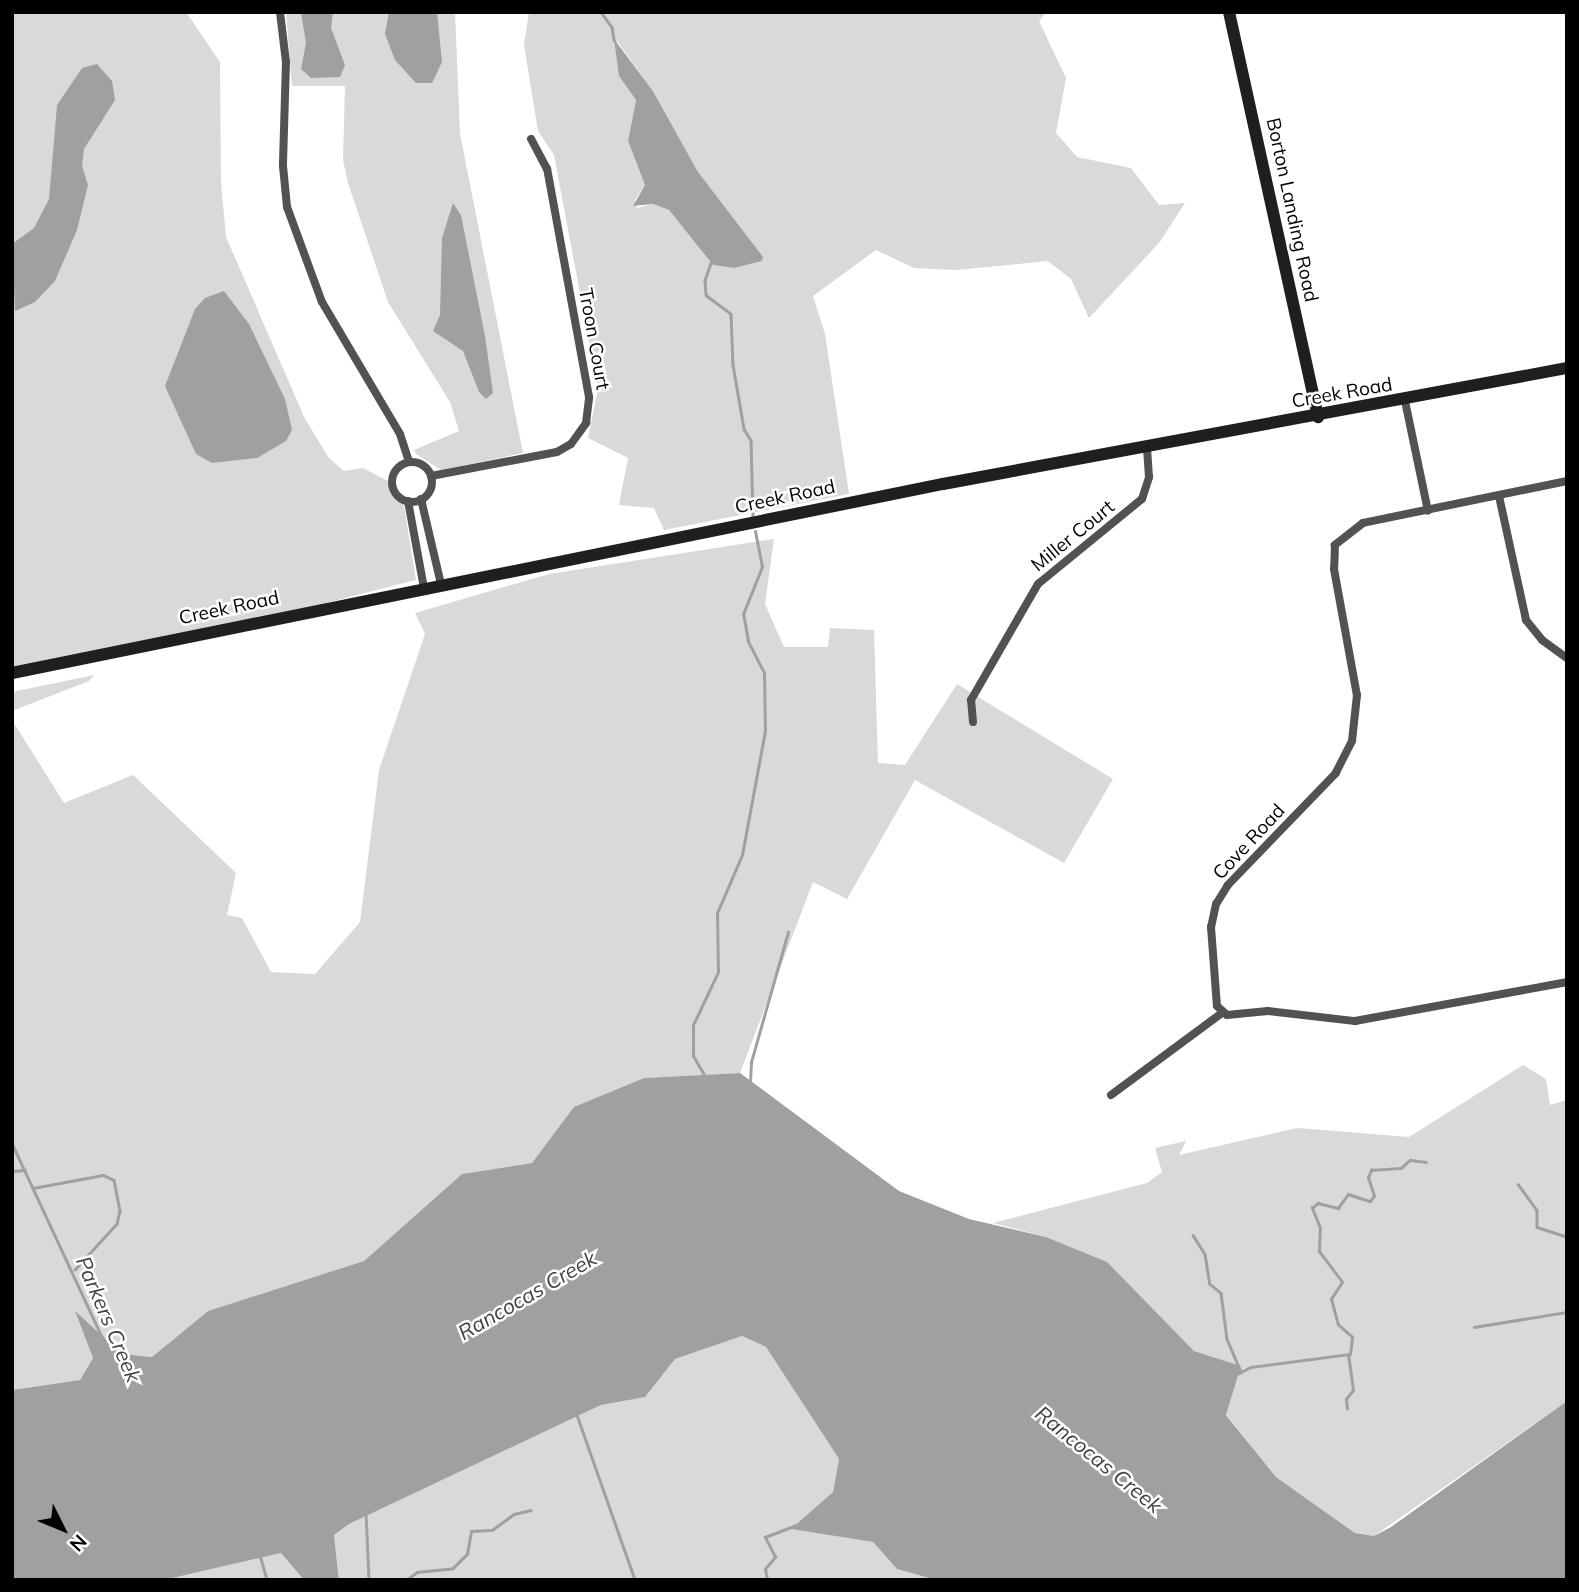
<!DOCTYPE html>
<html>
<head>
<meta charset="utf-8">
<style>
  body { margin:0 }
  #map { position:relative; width:1579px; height:1592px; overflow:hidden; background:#fff; font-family:Mulish,sans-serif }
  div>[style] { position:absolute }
  .green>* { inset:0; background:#d9d9d9 }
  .water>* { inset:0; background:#a0a0a0 }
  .stream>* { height:2.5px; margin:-1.25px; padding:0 1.25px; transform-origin:1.25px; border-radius:1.25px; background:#a0a0a0 }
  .street>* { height:8px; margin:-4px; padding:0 4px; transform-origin:4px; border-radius:4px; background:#525252 }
  .street>.ring { margin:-4px; padding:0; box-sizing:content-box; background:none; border:8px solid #525252; border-radius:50% }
  .secondary>* { height:12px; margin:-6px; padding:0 6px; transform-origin:6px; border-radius:6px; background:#1f1f1f }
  span { translate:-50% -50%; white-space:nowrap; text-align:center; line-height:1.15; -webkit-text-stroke:5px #fff; paint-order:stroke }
  .street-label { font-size:19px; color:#000 }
  .water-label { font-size:21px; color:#414141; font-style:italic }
  .frame { position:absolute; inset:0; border:14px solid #000; pointer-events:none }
  .north { position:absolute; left:28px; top:1494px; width:70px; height:70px; -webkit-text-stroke:5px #fff; paint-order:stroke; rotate:133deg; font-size:19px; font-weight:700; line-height:28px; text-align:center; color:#000 }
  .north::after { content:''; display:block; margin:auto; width:24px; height:32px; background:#000; clip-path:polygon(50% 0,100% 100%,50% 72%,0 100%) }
</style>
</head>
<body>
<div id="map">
  <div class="green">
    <div style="clip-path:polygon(12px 12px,186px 12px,220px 62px,221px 183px,226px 237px,305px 419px,329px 458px,344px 471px,363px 468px,388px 481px,404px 506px,416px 580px,228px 628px,12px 669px)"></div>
    <div style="clip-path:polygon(286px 12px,455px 12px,460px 134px,523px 453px,441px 470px,416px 454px,414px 450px,459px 431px,450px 402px,388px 302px,348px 183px,343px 160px,345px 86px,292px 86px)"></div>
    <div style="clip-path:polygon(evenodd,529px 12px,1046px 12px,1039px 21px,1066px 78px,1056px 133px,1077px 157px,1131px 168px,1159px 205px,1185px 203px,1159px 243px,1089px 318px,1071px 279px,1048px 261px,957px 270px,914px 268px,876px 250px,813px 296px,825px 334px,849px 494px,664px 530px,654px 508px,619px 505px,628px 458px,588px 438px,598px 389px,554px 155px,538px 131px,524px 45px,529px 12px,617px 41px,653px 91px,698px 172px,762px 261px,734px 268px,713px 265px,669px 210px,653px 204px,637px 208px,635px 200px,645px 185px,628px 141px,636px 100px,619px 76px,617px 41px)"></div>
    <div style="clip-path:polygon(774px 539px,765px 604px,784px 647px,828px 647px,830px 628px,874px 630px,878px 763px,905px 765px,957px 684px,1113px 779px,1064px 863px,915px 780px,847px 899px,813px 882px,740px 1073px,644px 1078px,575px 1107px,532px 1163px,462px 1174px,364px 1261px,208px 1311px,152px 1357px,122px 1354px,76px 1313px,93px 1358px,80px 1380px,12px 1390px,12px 720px,64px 803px,133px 775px,236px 873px,227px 915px,242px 918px,271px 972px,315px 974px,360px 922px,379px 770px,425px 634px,415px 613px,549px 574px)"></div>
    <div style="clip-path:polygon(94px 675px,89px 681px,12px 711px,12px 692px)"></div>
    <div style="clip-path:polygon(1523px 1065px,1546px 1079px,1550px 1105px,1567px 1100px,1567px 1401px,1374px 1536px,1355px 1533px,1276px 1477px,1226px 1414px,1241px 1366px,1194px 1351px,1106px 1262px,1046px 1237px,993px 1223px,1147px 1183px,1162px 1172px,1155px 1148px,1186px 1141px,1179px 1155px,1297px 1128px,1409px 1137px)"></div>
    <div style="clip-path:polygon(742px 1336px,766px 1347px,839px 1459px,833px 1492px,792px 1529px,873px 1542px,897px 1569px,936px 1580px,339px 1580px,334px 1535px,349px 1524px,601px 1405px,645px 1396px,675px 1359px)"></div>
    <div style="clip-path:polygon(281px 1553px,304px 1580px,164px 1580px)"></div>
  </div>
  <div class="water">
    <div style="clip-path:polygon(301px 12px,333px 12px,331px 28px,345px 65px,340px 77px,311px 78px,301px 69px,306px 43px)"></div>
    <div style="clip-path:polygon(389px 12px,437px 12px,442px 62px,432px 83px,416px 83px,395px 60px,385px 34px)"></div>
    <div style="clip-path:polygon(614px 39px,653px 91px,698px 172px,763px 257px,762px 261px,734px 268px,713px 265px,669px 210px,653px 204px,633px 206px,645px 185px,628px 141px,636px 100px,619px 76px)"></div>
    <div style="clip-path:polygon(97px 64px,112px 81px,115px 100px,84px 149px,82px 166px,88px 185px,77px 230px,55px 281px,35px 302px,15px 311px,12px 244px,34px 228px,49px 199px,57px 105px,82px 68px)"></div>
    <div style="clip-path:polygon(453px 203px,461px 215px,485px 336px,493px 393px,486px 399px,479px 392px,463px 351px,433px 331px,440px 315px,442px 238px)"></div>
    <div style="clip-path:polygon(224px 291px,249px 324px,285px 399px,292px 430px,286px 441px,257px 458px,212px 463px,196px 454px,165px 386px,195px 309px,205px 298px)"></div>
    <div style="clip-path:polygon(740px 1073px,899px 1191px,969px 1219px,1046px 1237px,1107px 1262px,1194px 1351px,1241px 1366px,1226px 1415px,1276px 1477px,1355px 1533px,1374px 1536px,1391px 1527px,1567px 1401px,1567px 1580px,936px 1580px,897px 1569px,873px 1542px,791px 1529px,833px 1492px,839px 1459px,766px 1347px,742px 1336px,675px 1359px,645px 1397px,601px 1405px,349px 1524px,334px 1535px,339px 1580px,304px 1580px,281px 1553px,164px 1580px,12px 1580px,12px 1390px,80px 1380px,93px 1358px,75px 1311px,122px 1354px,152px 1357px,208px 1311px,364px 1261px,462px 1174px,532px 1163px,574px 1107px,644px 1078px)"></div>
  </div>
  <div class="stream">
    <div style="left:601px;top:12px;width:19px;rotate:54deg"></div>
    <div style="left:612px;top:27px;width:13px;rotate:81deg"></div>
    <div style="left:711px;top:263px;width:18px;rotate:109deg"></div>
    <div style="left:705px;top:280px;width:15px;rotate:86deg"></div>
    <div style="left:706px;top:295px;width:31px;rotate:37deg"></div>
    <div style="left:731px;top:314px;width:51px;rotate:87.8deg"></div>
    <div style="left:733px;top:365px;width:65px;rotate:80.2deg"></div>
    <div style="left:744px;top:429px;width:13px;rotate:58deg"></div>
    <div style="left:751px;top:440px;width:77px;rotate:88.5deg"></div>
    <div style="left:704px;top:1075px;width:22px;rotate:-120deg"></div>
    <div style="left:693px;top:1056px;width:31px;rotate:-90deg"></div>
    <div style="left:693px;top:1025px;width:59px;rotate:-64.7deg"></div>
    <div style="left:718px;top:972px;width:59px;rotate:-91deg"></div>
    <div style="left:717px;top:913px;width:63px;rotate:-66.7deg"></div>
    <div style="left:742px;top:855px;width:126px;rotate:-79.5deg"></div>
    <div style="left:765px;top:731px;width:58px;rotate:-91deg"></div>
    <div style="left:764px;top:673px;width:36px;rotate:-117deg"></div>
    <div style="left:748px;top:641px;width:27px;rotate:-100deg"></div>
    <div style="left:743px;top:614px;width:51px;rotate:-68deg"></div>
    <div style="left:762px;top:567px;width:36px;rotate:-101deg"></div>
    <div style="left:750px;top:1082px;width:20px;rotate:-87deg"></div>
    <div style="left:751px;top:1062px;width:135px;rotate:-74.1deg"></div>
    <div style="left:12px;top:1143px;width:216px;rotate:65.1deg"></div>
    <div style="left:12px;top:1171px;width:13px;rotate:-4deg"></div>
    <div style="left:1518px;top:1184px;width:32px;rotate:54deg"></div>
    <div style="left:1537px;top:1210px;width:17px;rotate:90deg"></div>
    <div style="left:1537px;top:1227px;width:32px;rotate:18deg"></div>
    <div style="left:33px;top:1188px;width:71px;rotate:-10.5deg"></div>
    <div style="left:103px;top:1175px;width:12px;rotate:24deg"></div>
    <div style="left:114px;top:1180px;width:32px;rotate:79deg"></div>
    <div style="left:120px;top:1211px;width:13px;rotate:103deg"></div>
    <div style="left:117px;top:1224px;width:62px;rotate:132.4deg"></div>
    <div style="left:1193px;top:1235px;width:22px;rotate:58deg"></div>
    <div style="left:1205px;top:1254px;width:30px;rotate:81deg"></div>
    <div style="left:1210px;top:1284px;width:14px;rotate:39deg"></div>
    <div style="left:1221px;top:1293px;width:46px;rotate:82.6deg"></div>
    <div style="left:1227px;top:1339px;width:36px;rotate:67deg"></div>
    <div style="left:1474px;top:1327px;width:94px;rotate:-9.2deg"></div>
    <div style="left:1237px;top:1374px;width:16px;rotate:-27deg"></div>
    <div style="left:1251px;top:1367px;width:100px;rotate:-7.5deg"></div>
    <div style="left:1350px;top:1354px;width:17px;rotate:-83deg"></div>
    <div style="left:1352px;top:1337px;width:18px;rotate:-139deg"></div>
    <div style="left:1338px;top:1325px;width:27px;rotate:-105deg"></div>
    <div style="left:1331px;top:1299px;width:20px;rotate:-57deg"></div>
    <div style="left:1342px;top:1282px;width:38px;rotate:-127deg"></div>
    <div style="left:1319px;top:1252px;width:24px;rotate:-88deg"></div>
    <div style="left:1320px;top:1228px;width:22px;rotate:-112deg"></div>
    <div style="left:1312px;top:1208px;width:8px;rotate:-40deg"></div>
    <div style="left:1318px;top:1203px;width:21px;rotate:14deg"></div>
    <div style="left:1338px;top:1208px;width:17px;rotate:-54deg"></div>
    <div style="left:1348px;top:1194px;width:23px;rotate:18deg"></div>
    <div style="left:1370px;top:1201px;width:6px;rotate:-51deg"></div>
    <div style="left:1374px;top:1196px;width:19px;rotate:-108deg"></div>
    <div style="left:1368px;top:1178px;width:9px;rotate:-69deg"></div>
    <div style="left:1371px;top:1170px;width:30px;rotate:-4deg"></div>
    <div style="left:1401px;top:1168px;width:12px;rotate:-42deg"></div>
    <div style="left:1410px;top:1160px;width:16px;rotate:7deg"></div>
    <div style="left:1347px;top:1409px;width:10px;rotate:-96deg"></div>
    <div style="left:1346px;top:1399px;width:11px;rotate:-52deg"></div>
    <div style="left:1353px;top:1390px;width:35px;rotate:-98deg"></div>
    <div style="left:577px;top:1415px;width:175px;rotate:70.6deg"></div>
    <div style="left:366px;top:1513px;width:67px;rotate:87.4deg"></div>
    <div style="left:260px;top:1555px;width:26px;rotate:74deg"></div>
    <div style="left:406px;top:1580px;width:14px;rotate:-36deg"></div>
    <div style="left:417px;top:1572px;width:36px;rotate:-6deg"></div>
    <div style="left:453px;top:1568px;width:20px;rotate:-45deg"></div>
    <div style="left:467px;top:1554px;width:23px;rotate:-80deg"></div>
    <div style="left:471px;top:1531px;width:21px;rotate:-3deg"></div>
    <div style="left:492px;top:1530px;width:27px;rotate:-36deg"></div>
    <div style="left:514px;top:1514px;width:17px;rotate:-13deg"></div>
    <div style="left:767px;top:1580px;width:11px;rotate:-100deg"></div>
    <div style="left:765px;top:1569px;width:16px;rotate:-50deg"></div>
    <div style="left:775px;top:1557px;width:22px;rotate:-117deg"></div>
    <div style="left:765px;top:1537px;width:33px;rotate:-21deg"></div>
  </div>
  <div class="street">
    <div style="left:280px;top:12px;width:50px;rotate:83.2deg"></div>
    <div style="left:286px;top:62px;width:104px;rotate:91.7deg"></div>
    <div style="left:283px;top:166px;width:41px;rotate:84.4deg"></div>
    <div style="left:287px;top:207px;width:101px;rotate:69.8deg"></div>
    <div style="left:322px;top:302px;width:153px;rotate:59.4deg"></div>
    <div style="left:400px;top:434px;width:29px;rotate:72deg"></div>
    <div style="left:1405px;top:401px;width:112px;rotate:78.2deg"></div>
    <div class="ring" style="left:392px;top:462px;width:32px;height:32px"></div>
    <div style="left:431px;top:476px;width:128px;rotate:-10.8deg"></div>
    <div style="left:557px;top:452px;width:16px;rotate:-30deg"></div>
    <div style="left:571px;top:444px;width:26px;rotate:-54deg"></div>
    <div style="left:586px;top:423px;width:26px;rotate:-83deg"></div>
    <div style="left:589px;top:397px;width:232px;rotate:-100.4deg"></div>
    <div style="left:547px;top:169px;width:34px;rotate:-118deg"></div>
    <div style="left:1567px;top:481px;width:208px;rotate:168.4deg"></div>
    <div style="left:1363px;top:523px;width:36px;rotate:142deg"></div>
    <div style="left:1335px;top:545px;width:24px;rotate:92deg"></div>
    <div style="left:1334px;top:569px;width:128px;rotate:79.7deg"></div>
    <div style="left:1357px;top:695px;width:46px;rotate:96.2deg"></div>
    <div style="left:1352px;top:741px;width:36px;rotate:117deg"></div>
    <div style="left:1336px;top:773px;width:156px;rotate:134deg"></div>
    <div style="left:1228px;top:885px;width:22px;rotate:122deg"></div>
    <div style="left:1216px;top:904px;width:24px;rotate:102deg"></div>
    <div style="left:1211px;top:927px;width:79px;rotate:85.7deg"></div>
    <div style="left:1217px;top:1006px;width:13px;rotate:42deg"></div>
    <div style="left:1227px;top:1015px;width:41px;rotate:-5.6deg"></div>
    <div style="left:1268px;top:1011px;width:88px;rotate:6.6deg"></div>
    <div style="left:1355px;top:1021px;width:216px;rotate:-10.4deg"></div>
    <div style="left:1499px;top:496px;width:127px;rotate:77.7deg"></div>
    <div style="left:1526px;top:620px;width:26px;rotate:51deg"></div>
    <div style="left:1542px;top:640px;width:31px;rotate:36deg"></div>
    <div style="left:421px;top:499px;width:87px;rotate:76.8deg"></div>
    <div style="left:408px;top:501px;width:88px;rotate:79.6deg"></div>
    <div style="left:973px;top:722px;width:22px;rotate:-95deg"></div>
    <div style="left:971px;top:700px;width:134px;rotate:-60deg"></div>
    <div style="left:1038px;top:584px;width:134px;rotate:-39.3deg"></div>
    <div style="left:1142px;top:499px;width:23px;rotate:-72deg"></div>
    <div style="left:1149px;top:477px;width:29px;rotate:-94deg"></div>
    <div style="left:1111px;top:1095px;width:138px;rotate:-36.5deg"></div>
  </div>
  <div class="secondary">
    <div style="left:1229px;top:12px;width:415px;rotate:77.6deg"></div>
    <div style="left:12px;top:673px;width:950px;rotate:-11.48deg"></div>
    <div style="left:943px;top:484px;width:635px;rotate:-10.53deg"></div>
  </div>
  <div class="street-label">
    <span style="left:1292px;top:210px;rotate:78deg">Borton Landing Road</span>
    <span style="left:594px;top:339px;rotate:80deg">Troon Court</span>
    <span style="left:1342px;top:393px;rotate:-10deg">Creek Road</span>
    <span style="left:785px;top:497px;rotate:-12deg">Creek Road</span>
    <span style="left:1073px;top:536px;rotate:-39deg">Miller Court</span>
    <span style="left:229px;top:608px;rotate:-12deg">Creek Road</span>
    <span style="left:1249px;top:842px;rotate:-47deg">Cove Road</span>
  </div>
  <div class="water-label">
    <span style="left:527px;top:1295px;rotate:-30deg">Rancocas Creek</span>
    <span style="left:109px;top:1319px;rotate:67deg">Parkers Creek</span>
    <span style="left:1099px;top:1459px;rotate:39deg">Rancocas Creek</span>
  </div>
  <div class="frame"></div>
  <div class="north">N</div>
</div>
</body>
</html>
